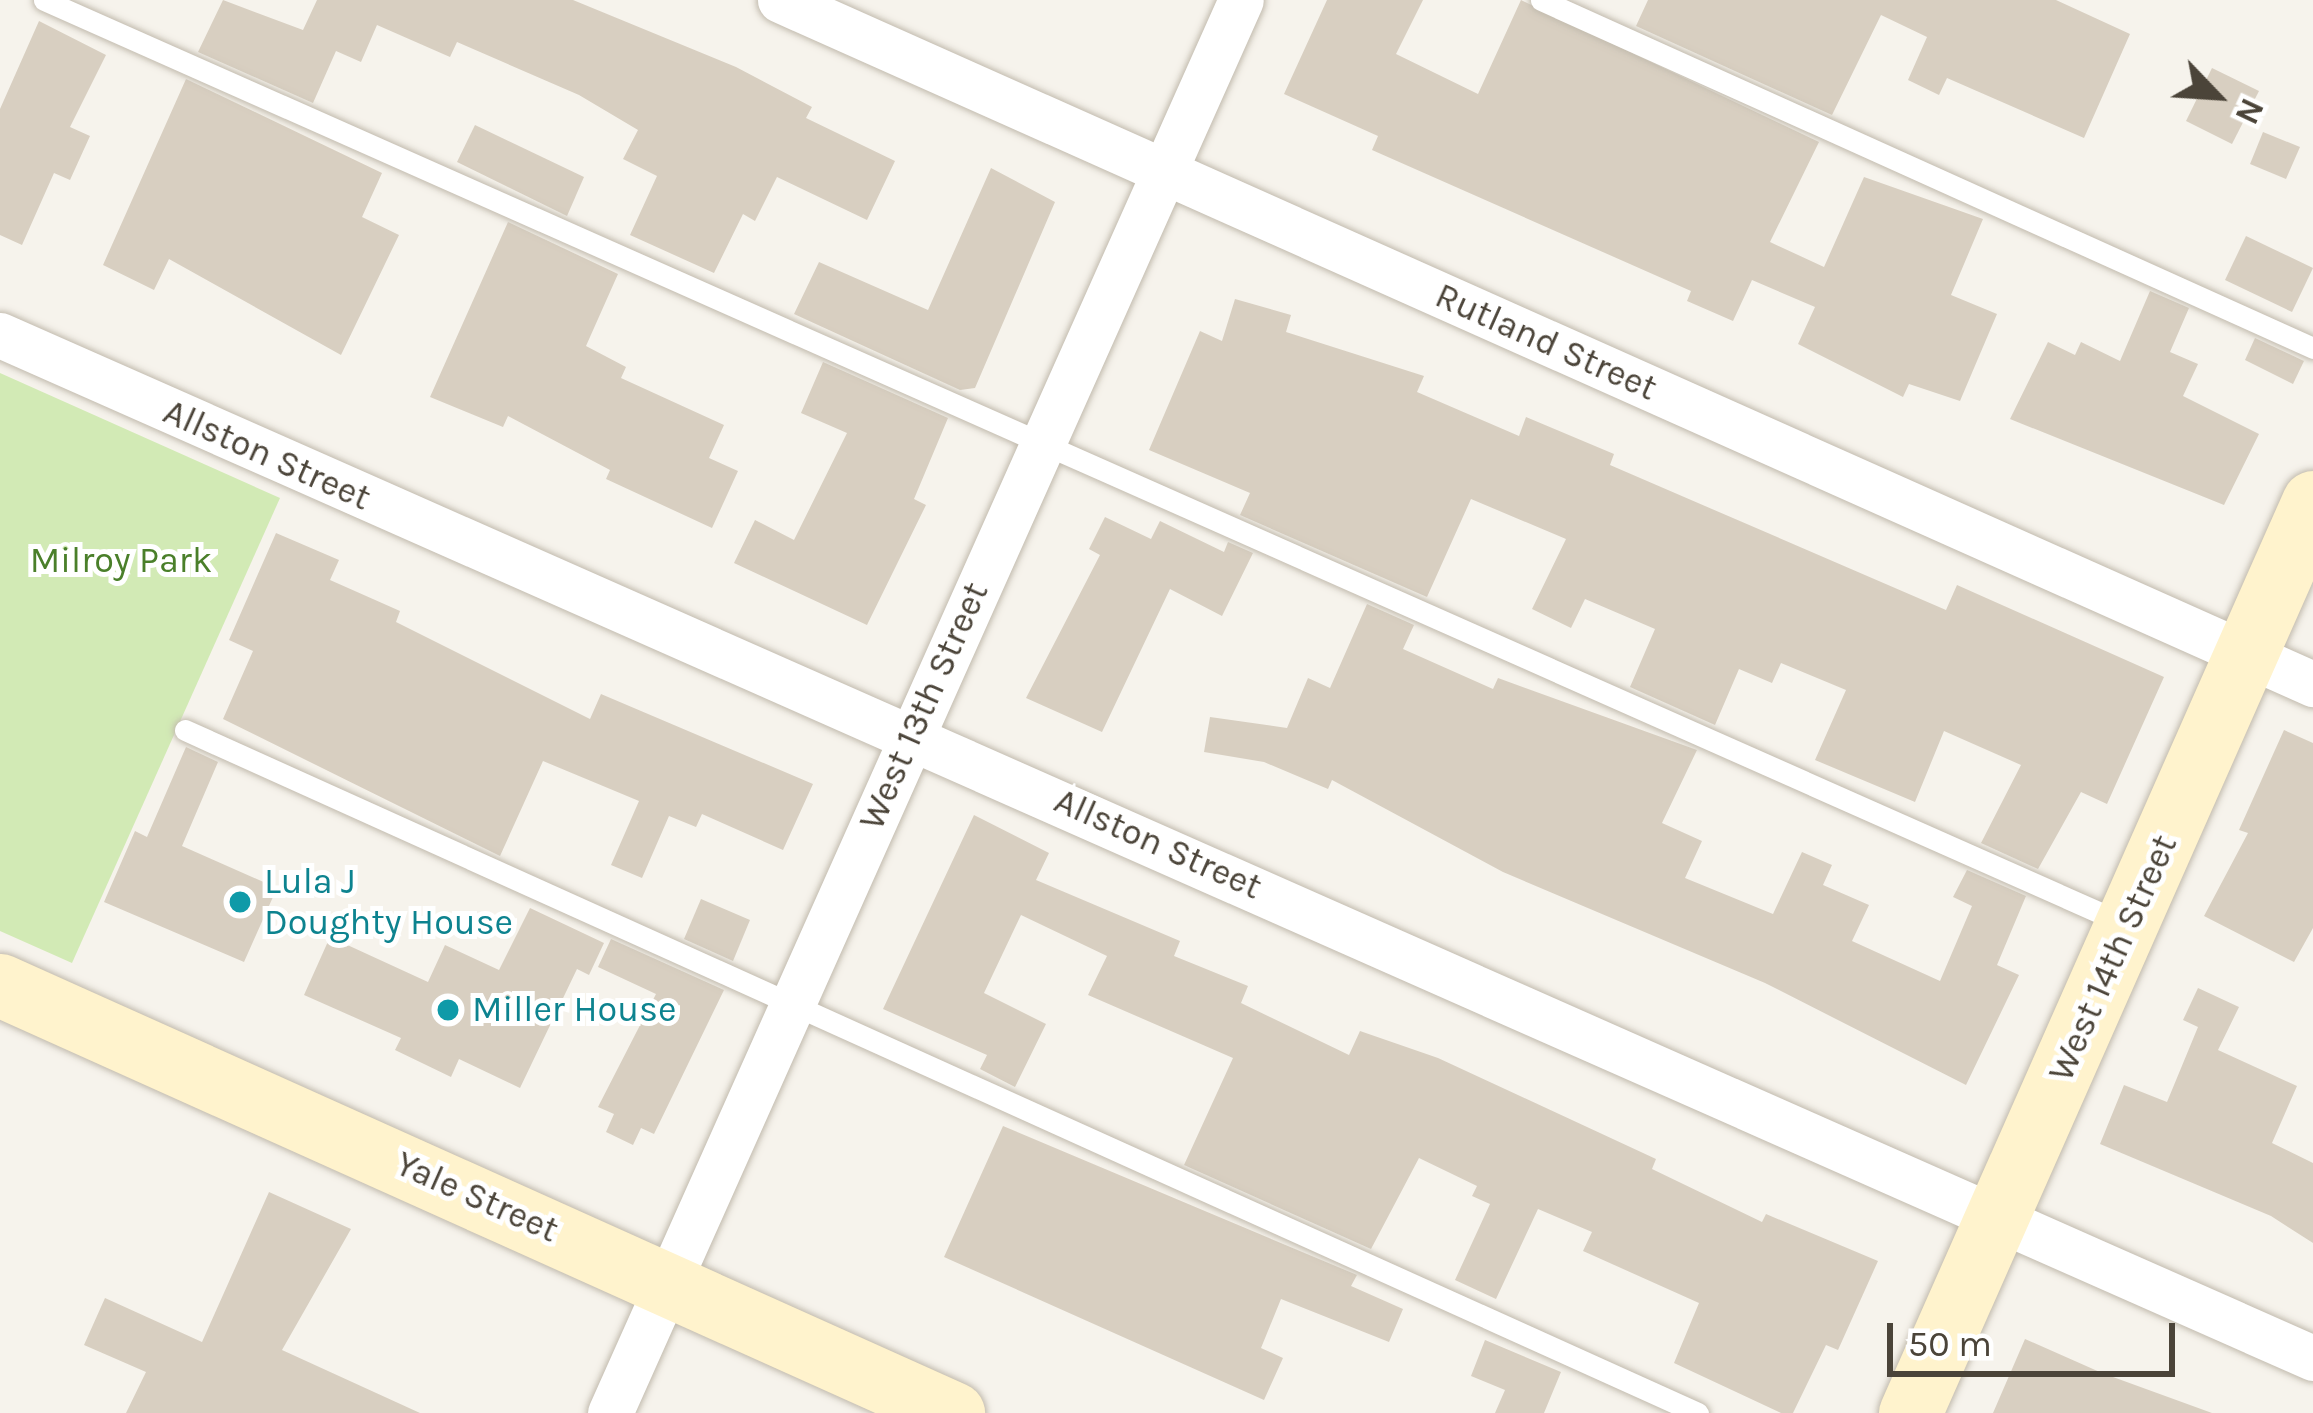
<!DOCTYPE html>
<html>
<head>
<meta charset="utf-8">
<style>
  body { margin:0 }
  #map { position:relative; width:2313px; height:1413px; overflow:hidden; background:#f6f3ec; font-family:Karla,sans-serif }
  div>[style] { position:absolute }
  .green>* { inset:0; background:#d2eab5 }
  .building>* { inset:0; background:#d8cfc1 }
  .roads { filter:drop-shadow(0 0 3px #c2bbae) drop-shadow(0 0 3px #c2bbae) }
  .lane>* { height:21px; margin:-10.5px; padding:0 10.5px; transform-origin:10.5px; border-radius:10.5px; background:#fff }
  .street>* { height:45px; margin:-22.5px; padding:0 22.5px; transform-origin:22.5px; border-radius:22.5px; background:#fff }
  .secondary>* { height:63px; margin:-31.5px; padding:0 31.5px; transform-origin:31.5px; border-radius:31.5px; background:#fff3cd }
  .dots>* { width:33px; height:33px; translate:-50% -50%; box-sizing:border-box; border:6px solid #fff; border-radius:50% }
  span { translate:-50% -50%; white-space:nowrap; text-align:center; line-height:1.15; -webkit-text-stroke:10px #fff; paint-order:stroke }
  .street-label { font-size:36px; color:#4b4439 }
  .park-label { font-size:36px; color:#4a7f2a }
  .culture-label { font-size:36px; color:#0d838f }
  .left { translate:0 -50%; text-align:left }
  .north { position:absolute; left:2157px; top:36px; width:120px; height:120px; -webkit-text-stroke:9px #fff; paint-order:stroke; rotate:115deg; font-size:33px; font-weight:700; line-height:48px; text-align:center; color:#4b4439 }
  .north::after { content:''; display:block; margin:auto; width:42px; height:54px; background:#4b4439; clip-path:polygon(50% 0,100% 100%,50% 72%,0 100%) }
  .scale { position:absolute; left:1887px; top:1323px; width:288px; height:54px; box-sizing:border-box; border:6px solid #4b4439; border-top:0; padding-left:15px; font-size:36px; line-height:42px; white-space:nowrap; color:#4b4439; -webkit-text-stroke:9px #fff; paint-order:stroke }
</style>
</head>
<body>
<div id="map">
  <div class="green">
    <div style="clip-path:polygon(0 373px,280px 498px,72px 963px,0 931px)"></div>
  </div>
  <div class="building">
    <div style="clip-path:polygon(223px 0,303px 30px,317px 0,573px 0,736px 67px,812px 107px,806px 118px,895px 161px,867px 220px,777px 177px,755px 221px,743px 214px,714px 273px,630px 235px,657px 176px,623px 159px,638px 130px,579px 95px,457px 42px,450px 57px,377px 25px,361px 62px,336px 51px,313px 103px,198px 52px)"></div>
    <div style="clip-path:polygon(1327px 0,1423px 0,1396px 54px,1478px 94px,1521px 0,1819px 142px,1770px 242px,1824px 267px,1864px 177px,1983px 219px,1951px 295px,1997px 314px,1960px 401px,1909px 384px,1903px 397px,1798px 344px,1815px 307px,1752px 280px,1733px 321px,1687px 301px,1691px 291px,1372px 150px,1378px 136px,1284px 94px)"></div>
    <div style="clip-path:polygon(1648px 0,2056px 0,2130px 34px,2084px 138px,1947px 78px,1939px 95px,1908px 80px,1927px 37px,1881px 15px,1832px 115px,1636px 26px)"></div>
    <div style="clip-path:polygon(39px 21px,106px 55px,70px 127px,90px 136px,70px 180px,54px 173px,22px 245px,0 235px,0 109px)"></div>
    <div style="clip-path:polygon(2212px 68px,2259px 91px,2232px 144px,2186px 121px)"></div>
    <div style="clip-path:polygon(186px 79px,382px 173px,362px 217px,399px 235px,341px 355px,169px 259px,154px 290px,103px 265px)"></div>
    <div style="clip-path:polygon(475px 125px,584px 177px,567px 216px,457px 162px)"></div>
    <div style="clip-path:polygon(2263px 132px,2300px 147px,2286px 179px,2250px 164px)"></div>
    <div style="clip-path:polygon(991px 168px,1055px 202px,975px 388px,960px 390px,794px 314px,819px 262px,928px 310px)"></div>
    <div style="clip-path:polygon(508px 222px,618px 274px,586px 346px,626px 367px,621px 378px,724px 425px,709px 458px,738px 471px,712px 528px,606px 479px,610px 470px,508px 416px,503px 427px,430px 397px)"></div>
    <div style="clip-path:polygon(2246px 236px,2313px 268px,2292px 312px,2225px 280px)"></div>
    <div style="clip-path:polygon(2150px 291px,2189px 308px,2170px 352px,2198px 364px,2183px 396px,2259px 434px,2224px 505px,2010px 419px,2048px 342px,2075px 355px,2081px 342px,2120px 361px)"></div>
    <div style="clip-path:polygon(1235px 299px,1291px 315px,1286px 332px,1424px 376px,1417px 392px,1519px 436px,1526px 417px,1614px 454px,1610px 465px,1946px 610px,1957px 585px,2164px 677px,2107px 804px,2081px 792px,2038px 869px,1981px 843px,2021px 765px,1944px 731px,1915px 802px,1815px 760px,1846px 690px,1781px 663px,1772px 683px,1739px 669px,1715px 725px,1630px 687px,1655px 629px,1585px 599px,1571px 628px,1532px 609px,1566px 539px,1471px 499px,1427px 597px,1240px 515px,1250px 493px,1149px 450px,1200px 331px,1222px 341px)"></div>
    <div style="clip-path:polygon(2255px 338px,2304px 361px,2293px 384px,2245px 360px)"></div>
    <div style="clip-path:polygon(823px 362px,948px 418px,914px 499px,926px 505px,867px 625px,734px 563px,755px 520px,794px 540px,847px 433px,801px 413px)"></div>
    <div style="clip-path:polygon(1105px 517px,1151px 539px,1160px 521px,1224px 552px,1228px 542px,1253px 553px,1222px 616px,1170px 589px,1102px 732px,1026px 698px,1100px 555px,1089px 549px)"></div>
    <div style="clip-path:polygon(276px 533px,339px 560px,330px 580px,400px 611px,396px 622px,590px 719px,601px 694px,813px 784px,783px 850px,702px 814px,696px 827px,669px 816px,642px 878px,611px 865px,639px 801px,543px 761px,500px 856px,223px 719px,253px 651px,229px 640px)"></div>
    <div style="clip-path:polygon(1367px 604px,1414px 625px,1403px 649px,1493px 689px,1498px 678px,1697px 750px,1662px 823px,1702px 841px,1685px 878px,1773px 914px,1802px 852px,1832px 865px,1823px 885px,1869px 905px,1852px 941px,1940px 981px,1972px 906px,1953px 897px,1967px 870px,2026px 896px,1997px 965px,2019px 975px,1966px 1085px,1765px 983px,1503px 872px,1332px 780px,1328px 789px,1264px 762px,1204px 752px,1210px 717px,1287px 728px,1308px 678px,1330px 688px)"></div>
    <div style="clip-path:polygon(2284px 730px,2313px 743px,2313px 928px,2294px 962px,2204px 916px,2248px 833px,2239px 830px)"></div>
    <div style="clip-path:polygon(186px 747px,218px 762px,182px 846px,277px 888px,244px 962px,104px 902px,135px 831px,147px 837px)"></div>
    <div style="clip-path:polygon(974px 815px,1049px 853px,1036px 880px,1180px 941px,1174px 956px,1248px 986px,1241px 1003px,1349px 1055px,1360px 1031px,1438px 1058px,1656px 1159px,1652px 1169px,1762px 1222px,1766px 1214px,1878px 1261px,1838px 1350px,1826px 1345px,1793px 1413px,1781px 1413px,1674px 1363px,1699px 1303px,1583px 1251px,1592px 1232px,1538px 1209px,1496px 1299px,1455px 1280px,1490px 1204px,1472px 1196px,1477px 1186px,1419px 1158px,1371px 1249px,1184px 1165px,1233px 1058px,1088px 995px,1107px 956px,1021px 915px,984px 993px,1046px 1024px,1015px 1087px,980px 1069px,987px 1055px,883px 1009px)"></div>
    <div style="clip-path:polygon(701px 899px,750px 920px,733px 961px,684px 939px)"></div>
    <div style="clip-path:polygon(530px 908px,604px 943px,589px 975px,577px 969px,520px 1088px,459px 1059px,451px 1077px,395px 1050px,401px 1038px,304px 995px,330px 937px,428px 982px,445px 945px,499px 970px)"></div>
    <div style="clip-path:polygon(611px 939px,724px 990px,654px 1134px,641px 1128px,633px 1145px,606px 1132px,614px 1114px,598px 1107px,656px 994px,598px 967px)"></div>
    <div style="clip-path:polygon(2198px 988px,2239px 1007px,2218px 1050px,2297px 1086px,2272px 1143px,2313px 1163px,2313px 1243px,2271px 1216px,2100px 1144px,2124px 1085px,2167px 1102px,2198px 1027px,2183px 1020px)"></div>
    <div style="clip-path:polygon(1003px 1126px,1357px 1275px,1351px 1286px,1403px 1309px,1389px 1342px,1281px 1299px,1261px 1348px,1283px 1358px,1264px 1400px,944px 1257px)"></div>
    <div style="clip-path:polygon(269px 1192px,351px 1229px,282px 1350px,420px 1413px,126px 1413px,146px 1372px,84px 1345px,105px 1298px,202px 1342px)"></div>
    <div style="clip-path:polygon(2025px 1339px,2102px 1373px,2212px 1413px,1993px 1413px)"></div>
    <div style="clip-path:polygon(1485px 1340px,1561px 1372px,1544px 1413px,1495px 1413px,1505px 1390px,1471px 1376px)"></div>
  </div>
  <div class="roads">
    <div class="lane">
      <div style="left:44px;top:0;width:2272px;rotate:23.94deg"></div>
      <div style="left:1541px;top:0;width:847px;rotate:24.26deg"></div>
      <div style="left:185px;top:730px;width:1660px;rotate:24.3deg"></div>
    </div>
    <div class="street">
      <div style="left:780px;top:0;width:1679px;rotate:24.05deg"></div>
      <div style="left:0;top:335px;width:2529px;rotate:23.86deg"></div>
      <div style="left:610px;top:1413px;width:1547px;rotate:-65.94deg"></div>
    </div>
    <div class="secondary">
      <div style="left:0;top:985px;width:1045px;rotate:24.19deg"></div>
      <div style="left:1910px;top:1413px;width:996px;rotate:-66.14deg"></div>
    </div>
  </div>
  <div class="dots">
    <div style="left:240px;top:902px;background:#0f9aa8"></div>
    <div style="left:448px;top:1010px;background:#0f9aa8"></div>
  </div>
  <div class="street-label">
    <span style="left:1546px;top:342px;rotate:24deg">Rutland Street</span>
    <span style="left:267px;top:455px;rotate:24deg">Allston Street</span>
    <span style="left:924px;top:706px;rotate:-66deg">West 13th Street</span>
    <span style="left:1158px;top:844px;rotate:24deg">Allston Street</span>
    <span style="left:2113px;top:958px;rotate:-66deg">West 14th Street</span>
    <span style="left:477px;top:1197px;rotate:24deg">Yale Street</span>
  </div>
  <div class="park-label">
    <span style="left:121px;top:561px">Milroy Park</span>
  </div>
  <div class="culture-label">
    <span class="left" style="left:264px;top:902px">Lula J<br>Doughty House</span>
    <span class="left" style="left:472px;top:1010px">Miller House</span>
  </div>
  <div class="north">N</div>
  <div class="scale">50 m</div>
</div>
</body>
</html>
